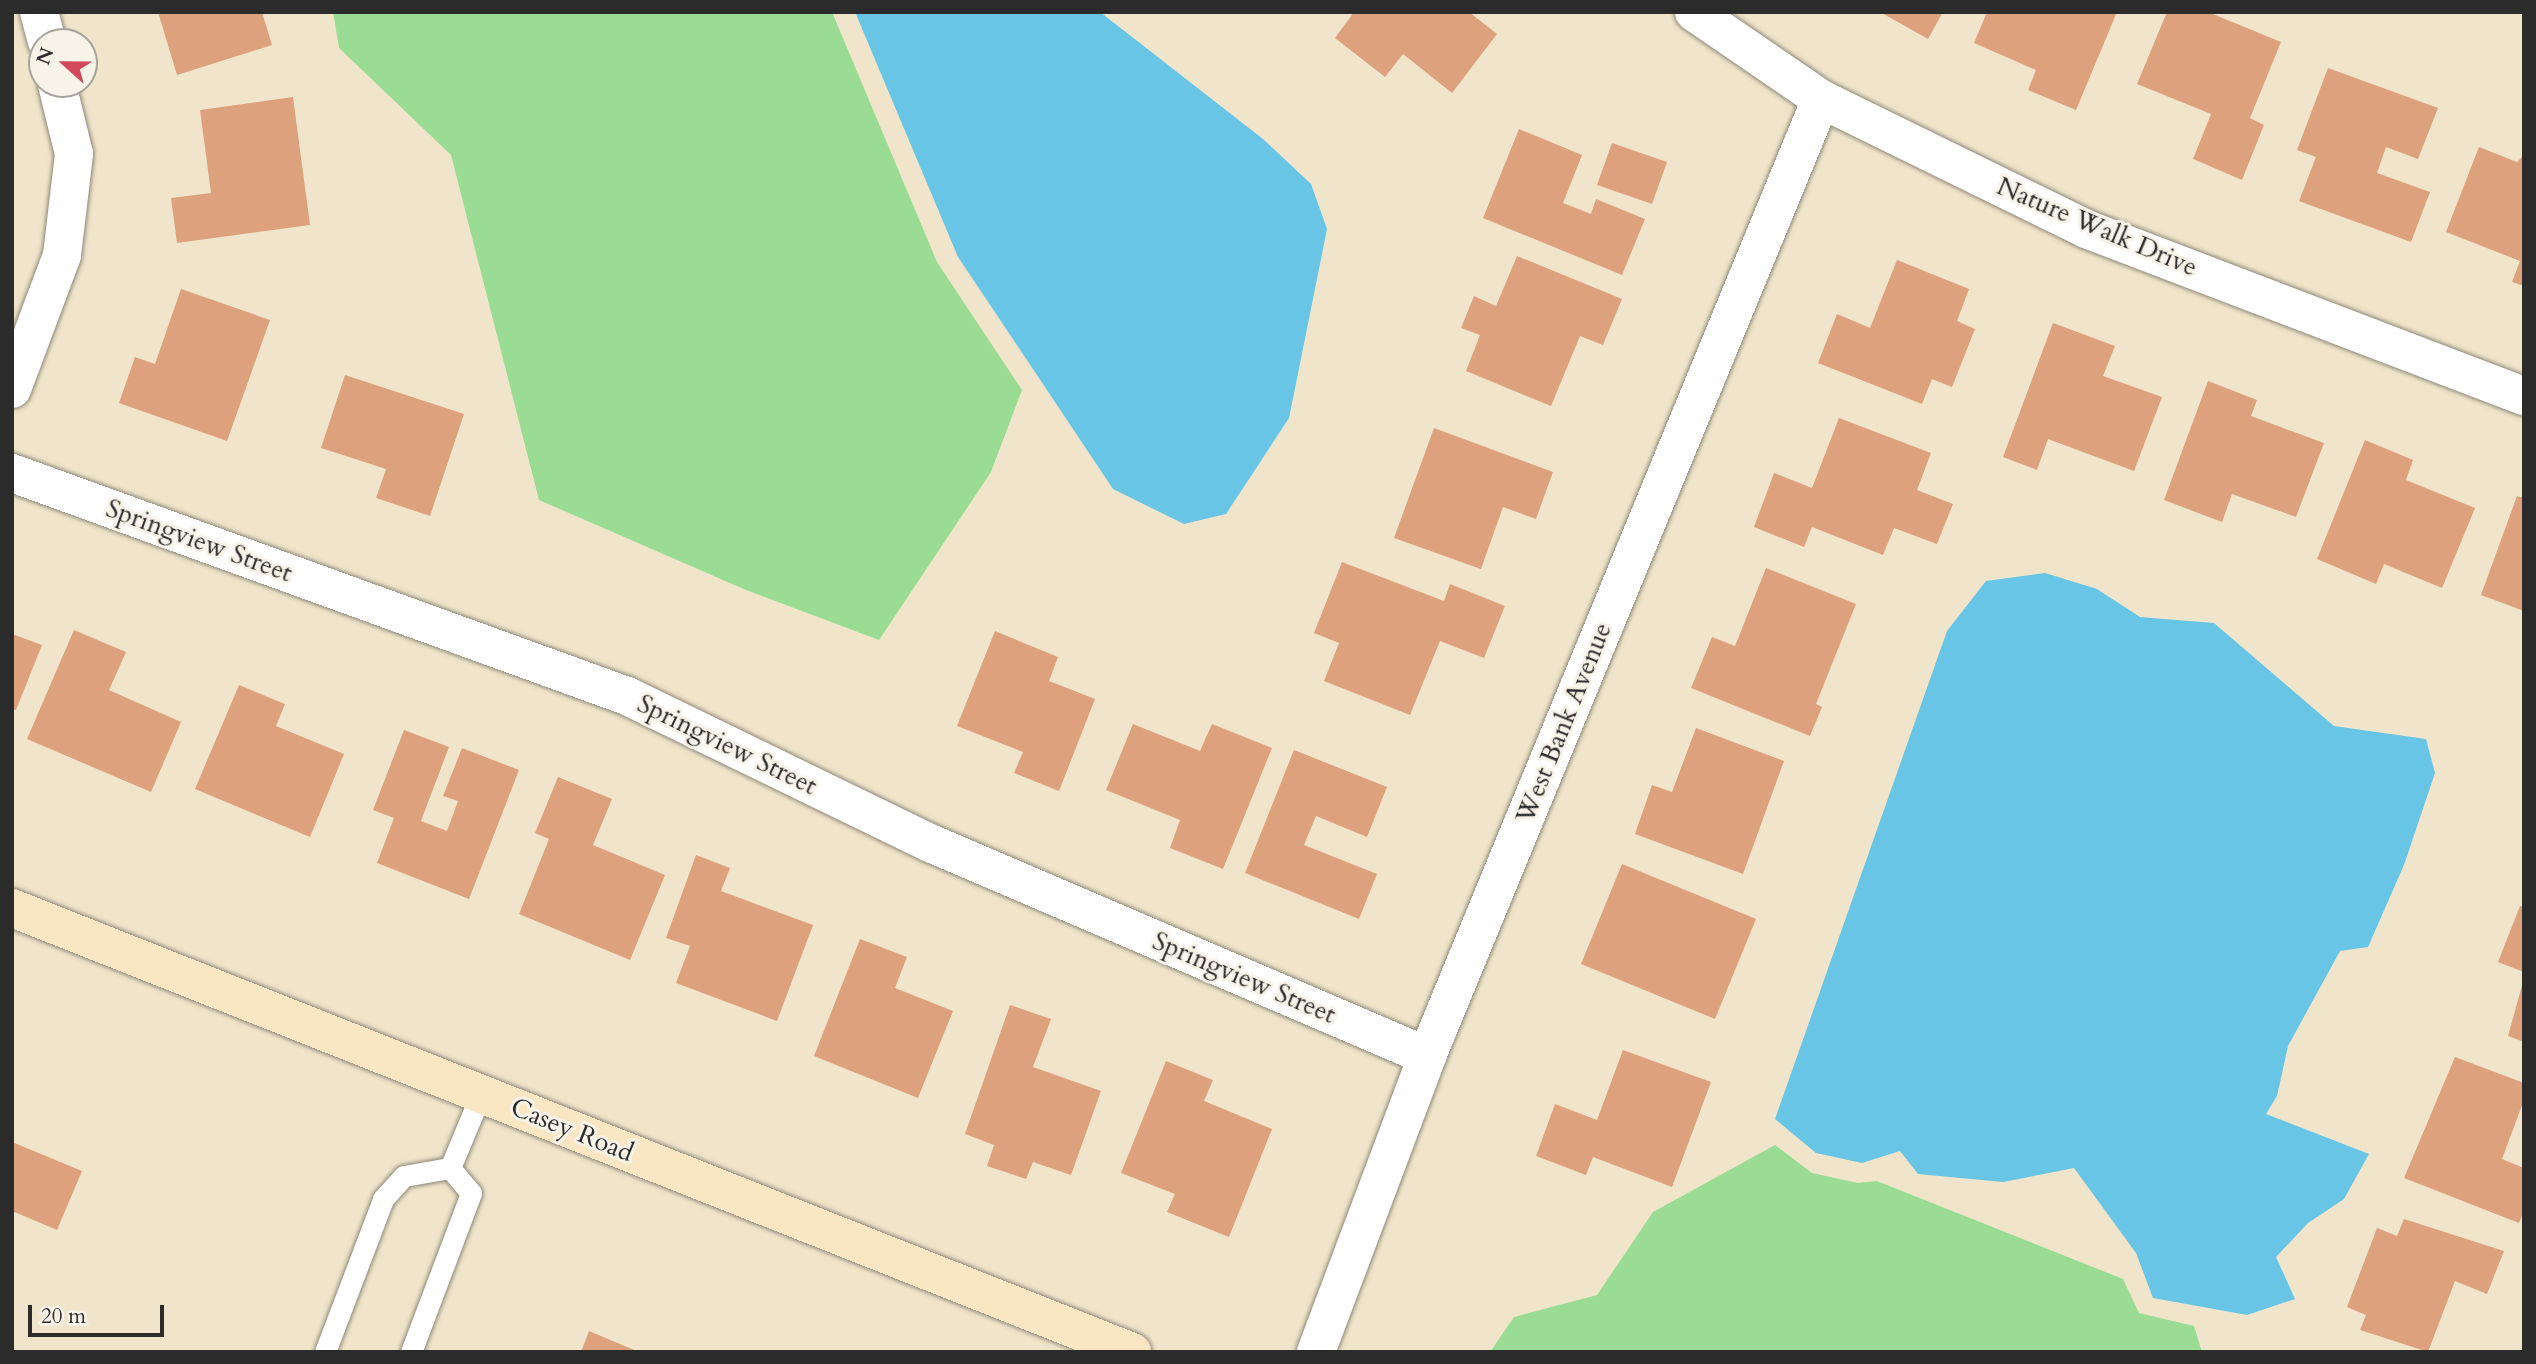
<!DOCTYPE html>
<html>
<head>
<meta charset="utf-8">
<style>
  body { margin:0 }
  #map { position:relative; width:2536px; height:1364px; overflow:hidden; background:#f0e5ca; font-family:Cardo,serif }
  div>[style] { position:absolute }
  .green>* { inset:0; background:#9adc93 }
  .water>* { inset:0; background:#68c5e6 }
  .building>* { inset:0; background:#dda17d }
  .roads { filter:drop-shadow(0 0 2px #8e887a) drop-shadow(0 0 2px #8e887a) }
  .lane>* { height:21px; margin:-10.5px; padding:0 10.5px; transform-origin:10.5px; border-radius:10.5px; background:#fff }
  .street>* { height:38px; margin:-19px; padding:0 19px; transform-origin:19px; border-radius:19px; background:#fff }
  .secondary>* { height:38px; margin:-19px; padding:0 19px; transform-origin:19px; border-radius:19px; background:#fbe6c4 }
  span { translate:-50% -50%; white-space:nowrap; text-align:center; line-height:1.15; -webkit-text-stroke:6px #f7f3e8; paint-order:stroke }
  .street-label { font-size:26px; color:#2b2b2b }
  .frame { position:absolute; inset:0; border:14px solid #2b2b2b; pointer-events:none }
  .north { position:absolute; left:28px; top:28px; width:70px; height:70px; box-sizing:border-box; background:#f7f3e8; border:2px solid #a5a39c; border-radius:50%; rotate:291deg; font-size:19px; font-weight:700; line-height:28px; text-align:center; color:#2b2b2b }
  .north::after { content:''; display:block; margin:auto; width:24px; height:32px; background:#d1495b; clip-path:polygon(50% 0,100% 100%,50% 72%,0 100%) }
  .scale { position:absolute; left:28px; top:1305px; width:136px; height:32px; box-sizing:border-box; border:4px solid #2b2b2b; border-top:0; padding-left:9px; font-size:21px; line-height:24px; white-space:nowrap; color:#2b2b2b; -webkit-text-stroke:5px #f7f3e8; paint-order:stroke }
</style>
</head>
<body>
<div id="map">
  <div class="green">
    <div style="clip-path:polygon(333px 12px,832px 12px,937px 262px,1022px 390px,991px 472px,879px 640px,746px 590px,539px 500px,451px 155px,339px 48px)"></div>
    <div style="clip-path:polygon(1775px 1145px,1812px 1173px,1858px 1183px,1877px 1181px,2123px 1279px,2139px 1313px,2194px 1326px,2202px 1352px,1490px 1352px,1514px 1317px,1597px 1295px,1653px 1212px)"></div>
  </div>
  <div class="water">
    <div style="clip-path:polygon(855px 12px,1100px 12px,1263px 139px,1311px 184px,1327px 229px,1289px 418px,1226px 514px,1184px 524px,1113px 489px,958px 257px)"></div>
    <div style="clip-path:polygon(2045px 573px,2097px 589px,2140px 617px,2214px 623px,2334px 726px,2426px 739px,2435px 773px,2404px 865px,2368px 947px,2340px 951px,2288px 1046px,2277px 1096px,2266px 1114px,2369px 1154px,2344px 1199px,2308px 1223px,2276px 1257px,2295px 1299px,2247px 1315px,2153px 1298px,2136px 1253px,2074px 1168px,2003px 1182px,1918px 1174px,1900px 1151px,1862px 1163px,1816px 1153px,1775px 1119px,1947px 631px,1986px 581px)"></div>
  </div>
  <div class="building">
    <div style="clip-path:polygon(158px 12px,262px 12px,272px 45px,177px 75px)"></div>
    <div style="clip-path:polygon(1354px 12px,1469px 12px,1497px 34px,1452px 93px,1403px 54px,1385px 77px,1335px 38px)"></div>
    <div style="clip-path:polygon(1880px 12px,1943px 12px,1928px 39px)"></div>
    <div style="clip-path:polygon(1987px 12px,2117px 12px,2076px 110px,2028px 90px,2036px 70px,1974px 43px)"></div>
    <div style="clip-path:polygon(2167px 12px,2208px 12px,2281px 42px,2250px 118px,2264px 125px,2242px 180px,2193px 159px,2211px 114px,2137px 84px)"></div>
    <div style="clip-path:polygon(2328px 68px,2438px 108px,2418px 159px,2386px 147px,2377px 173px,2430px 192px,2411px 242px,2299px 201px,2316px 157px,2297px 150px)"></div>
    <div style="clip-path:polygon(293px 97px,310px 225px,177px 243px,171px 198px,211px 193px,200px 110px)"></div>
    <div style="clip-path:polygon(1519px 129px,1582px 155px,1563px 203px,1591px 214px,1596px 199px,1645px 219px,1622px 275px,1483px 218px)"></div>
    <div style="clip-path:polygon(1612px 143px,1667px 162px,1652px 204px,1597px 185px)"></div>
    <div style="clip-path:polygon(2479px 147px,2517px 162px,2524px 155px,2524px 286px,2512px 282px,2520px 261px,2446px 232px)"></div>
    <div style="clip-path:polygon(1517px 256px,1622px 299px,1603px 345px,1580px 336px,1551px 406px,1466px 371px,1480px 335px,1461px 328px,1474px 296px,1496px 306px)"></div>
    <div style="clip-path:polygon(1897px 260px,1969px 289px,1957px 321px,1975px 329px,1952px 387px,1932px 379px,1922px 404px,1818px 363px,1837px 314px,1870px 328px)"></div>
    <div style="clip-path:polygon(181px 289px,270px 320px,227px 441px,119px 403px,135px 357px,155px 364px)"></div>
    <div style="clip-path:polygon(2053px 323px,2115px 346px,2103px 376px,2162px 397px,2134px 471px,2048px 439px,2037px 470px,2003px 457px)"></div>
    <div style="clip-path:polygon(345px 375px,464px 414px,430px 516px,376px 498px,386px 469px,321px 448px)"></div>
    <div style="clip-path:polygon(2208px 381px,2257px 400px,2251px 416px,2324px 443px,2296px 517px,2232px 494px,2222px 522px,2164px 500px)"></div>
    <div style="clip-path:polygon(1839px 418px,1931px 453px,1917px 490px,1953px 504px,1937px 544px,1894px 528px,1883px 555px,1812px 527px,1804px 547px,1754px 527px,1774px 473px,1812px 488px)"></div>
    <div style="clip-path:polygon(1434px 428px,1553px 472px,1536px 519px,1503px 507px,1481px 569px,1394px 538px)"></div>
    <div style="clip-path:polygon(2365px 440px,2413px 460px,2406px 480px,2475px 508px,2442px 588px,2384px 564px,2376px 584px,2317px 559px)"></div>
    <div style="clip-path:polygon(2517px 496px,2524px 498px,2524px 611px,2481px 595px)"></div>
    <div style="clip-path:polygon(1342px 562px,1444px 601px,1450px 584px,1505px 606px,1484px 658px,1440px 641px,1410px 715px,1324px 681px,1339px 643px,1314px 633px)"></div>
    <div style="clip-path:polygon(1766px 568px,1856px 604px,1816px 704px,1822px 707px,1810px 736px,1691px 688px,1712px 637px,1735px 646px)"></div>
    <div style="clip-path:polygon(74px 630px,126px 652px,109px 690px,181px 722px,151px 792px,27px 739px)"></div>
    <div style="clip-path:polygon(995px 631px,1058px 657px,1049px 681px,1095px 699px,1059px 791px,1014px 773px,1023px 752px,957px 726px)"></div>
    <div style="clip-path:polygon(12px 634px,42px 645px,16px 710px,12px 709px)"></div>
    <div style="clip-path:polygon(239px 685px,285px 704px,276px 726px,344px 754px,310px 837px,195px 789px)"></div>
    <div style="clip-path:polygon(1133px 724px,1200px 751px,1212px 724px,1272px 748px,1223px 869px,1170px 848px,1180px 820px,1106px 790px)"></div>
    <div style="clip-path:polygon(1696px 728px,1784px 761px,1743px 874px,1635px 834px,1652px 785px,1672px 792px)"></div>
    <div style="clip-path:polygon(404px 730px,449px 747px,421px 821px,447px 831px,458px 801px,443px 796px,462px 748px,519px 770px,469px 899px,377px 863px,394px 818px,373px 810px)"></div>
    <div style="clip-path:polygon(1294px 750px,1387px 787px,1367px 837px,1316px 816px,1304px 845px,1377px 874px,1359px 919px,1245px 873px)"></div>
    <div style="clip-path:polygon(558px 777px,612px 799px,593px 845px,665px 875px,630px 960px,519px 914px,549px 839px,535px 833px)"></div>
    <div style="clip-path:polygon(696px 855px,730px 868px,721px 891px,813px 925px,777px 1021px,676px 983px,690px 946px,666px 938px)"></div>
    <div style="clip-path:polygon(1622px 864px,1756px 919px,1715px 1019px,1581px 964px)"></div>
    <div style="clip-path:polygon(2520px 906px,2524px 907px,2524px 972px,2498px 962px)"></div>
    <div style="clip-path:polygon(860px 939px,907px 957px,895px 988px,953px 1011px,918px 1098px,814px 1056px)"></div>
    <div style="clip-path:polygon(2523px 982px,2524px 982px,2524px 1042px,2508px 1036px)"></div>
    <div style="clip-path:polygon(1010px 1005px,1051px 1019px,1033px 1067px,1101px 1091px,1071px 1175px,1033px 1162px,1026px 1179px,987px 1166px,994px 1145px,965px 1134px)"></div>
    <div style="clip-path:polygon(1623px 1050px,1711px 1082px,1672px 1187px,1593px 1157px,1586px 1175px,1536px 1156px,1555px 1104px,1597px 1120px)"></div>
    <div style="clip-path:polygon(2455px 1057px,2524px 1083px,2524px 1100px,2502px 1159px,2524px 1168px,2524px 1211px,2519px 1223px,2404px 1178px)"></div>
    <div style="clip-path:polygon(1166px 1061px,1213px 1080px,1204px 1101px,1272px 1129px,1229px 1237px,1167px 1212px,1175px 1194px,1121px 1173px)"></div>
    <div style="clip-path:polygon(12px 1142px,82px 1171px,57px 1230px,12px 1211px)"></div>
    <div style="clip-path:polygon(2404px 1219px,2504px 1251px,2487px 1294px,2455px 1281px,2428px 1352px,2360px 1330px,2366px 1315px,2347px 1307px,2377px 1228px,2397px 1236px)"></div>
    <div style="clip-path:polygon(589px 1331px,639px 1352px,581px 1352px)"></div>
  </div>
  <div class="roads">
    <div class="lane">
      <div style="left:450px;top:1168px;width:80px;rotate:-67.3deg"></div>
      <div style="left:325px;top:1352px;width:164px;rotate:-69.2deg"></div>
      <div style="left:383px;top:1199px;width:31px;rotate:-48deg"></div>
      <div style="left:404px;top:1176px;width:47px;rotate:-9.9deg"></div>
      <div style="left:411px;top:1352px;width:170px;rotate:-69.3deg"></div>
      <div style="left:471px;top:1193px;width:33px;rotate:-130deg"></div>
    </div>
    <div class="street">
      <div style="left:39px;top:12px;width:31px;rotate:75deg"></div>
      <div style="left:1694px;top:12px;width:154px;rotate:34.4deg"></div>
      <div style="left:1821px;top:99px;width:295px;rotate:26.1deg"></div>
      <div style="left:2086px;top:229px;width:469px;rotate:20.9deg"></div>
      <div style="left:12px;top:389px;width:143px;rotate:-69.5deg"></div>
      <div style="left:62px;top:255px;width:102px;rotate:-83.2deg"></div>
      <div style="left:74px;top:154px;width:72px;rotate:-103.7deg"></div>
      <div style="left:12px;top:473px;width:654px;rotate:19.93deg"></div>
      <div style="left:627px;top:696px;width:337px;rotate:25.9deg"></div>
      <div style="left:930px;top:843px;width:541px;rotate:23.2deg"></div>
      <div style="left:1316px;top:1352px;width:316px;rotate:-69.4deg"></div>
      <div style="left:1427px;top:1056px;width:1035px;rotate:-67.62deg"></div>
    </div>
    <div class="secondary">
      <div style="left:12px;top:908px;width:1205px;rotate:21.62deg"></div>
    </div>
  </div>
  <div class="street-label">
    <span style="left:2097px;top:227px;rotate:23deg">Nature Walk Drive</span>
    <span style="left:199px;top:541px;rotate:20deg">Springview Street</span>
    <span style="left:1564px;top:723px;rotate:-68deg">West Bank Avenue</span>
    <span style="left:727px;top:745px;rotate:26deg">Springview Street</span>
    <span style="left:1244px;top:978px;rotate:23deg">Springview Street</span>
    <span style="left:572px;top:1130px;rotate:22deg">Casey Road</span>
  </div>
  <div class="frame"></div>
  <div class="north">N</div>
  <div class="scale">20 m</div>
</div>
</body>
</html>
